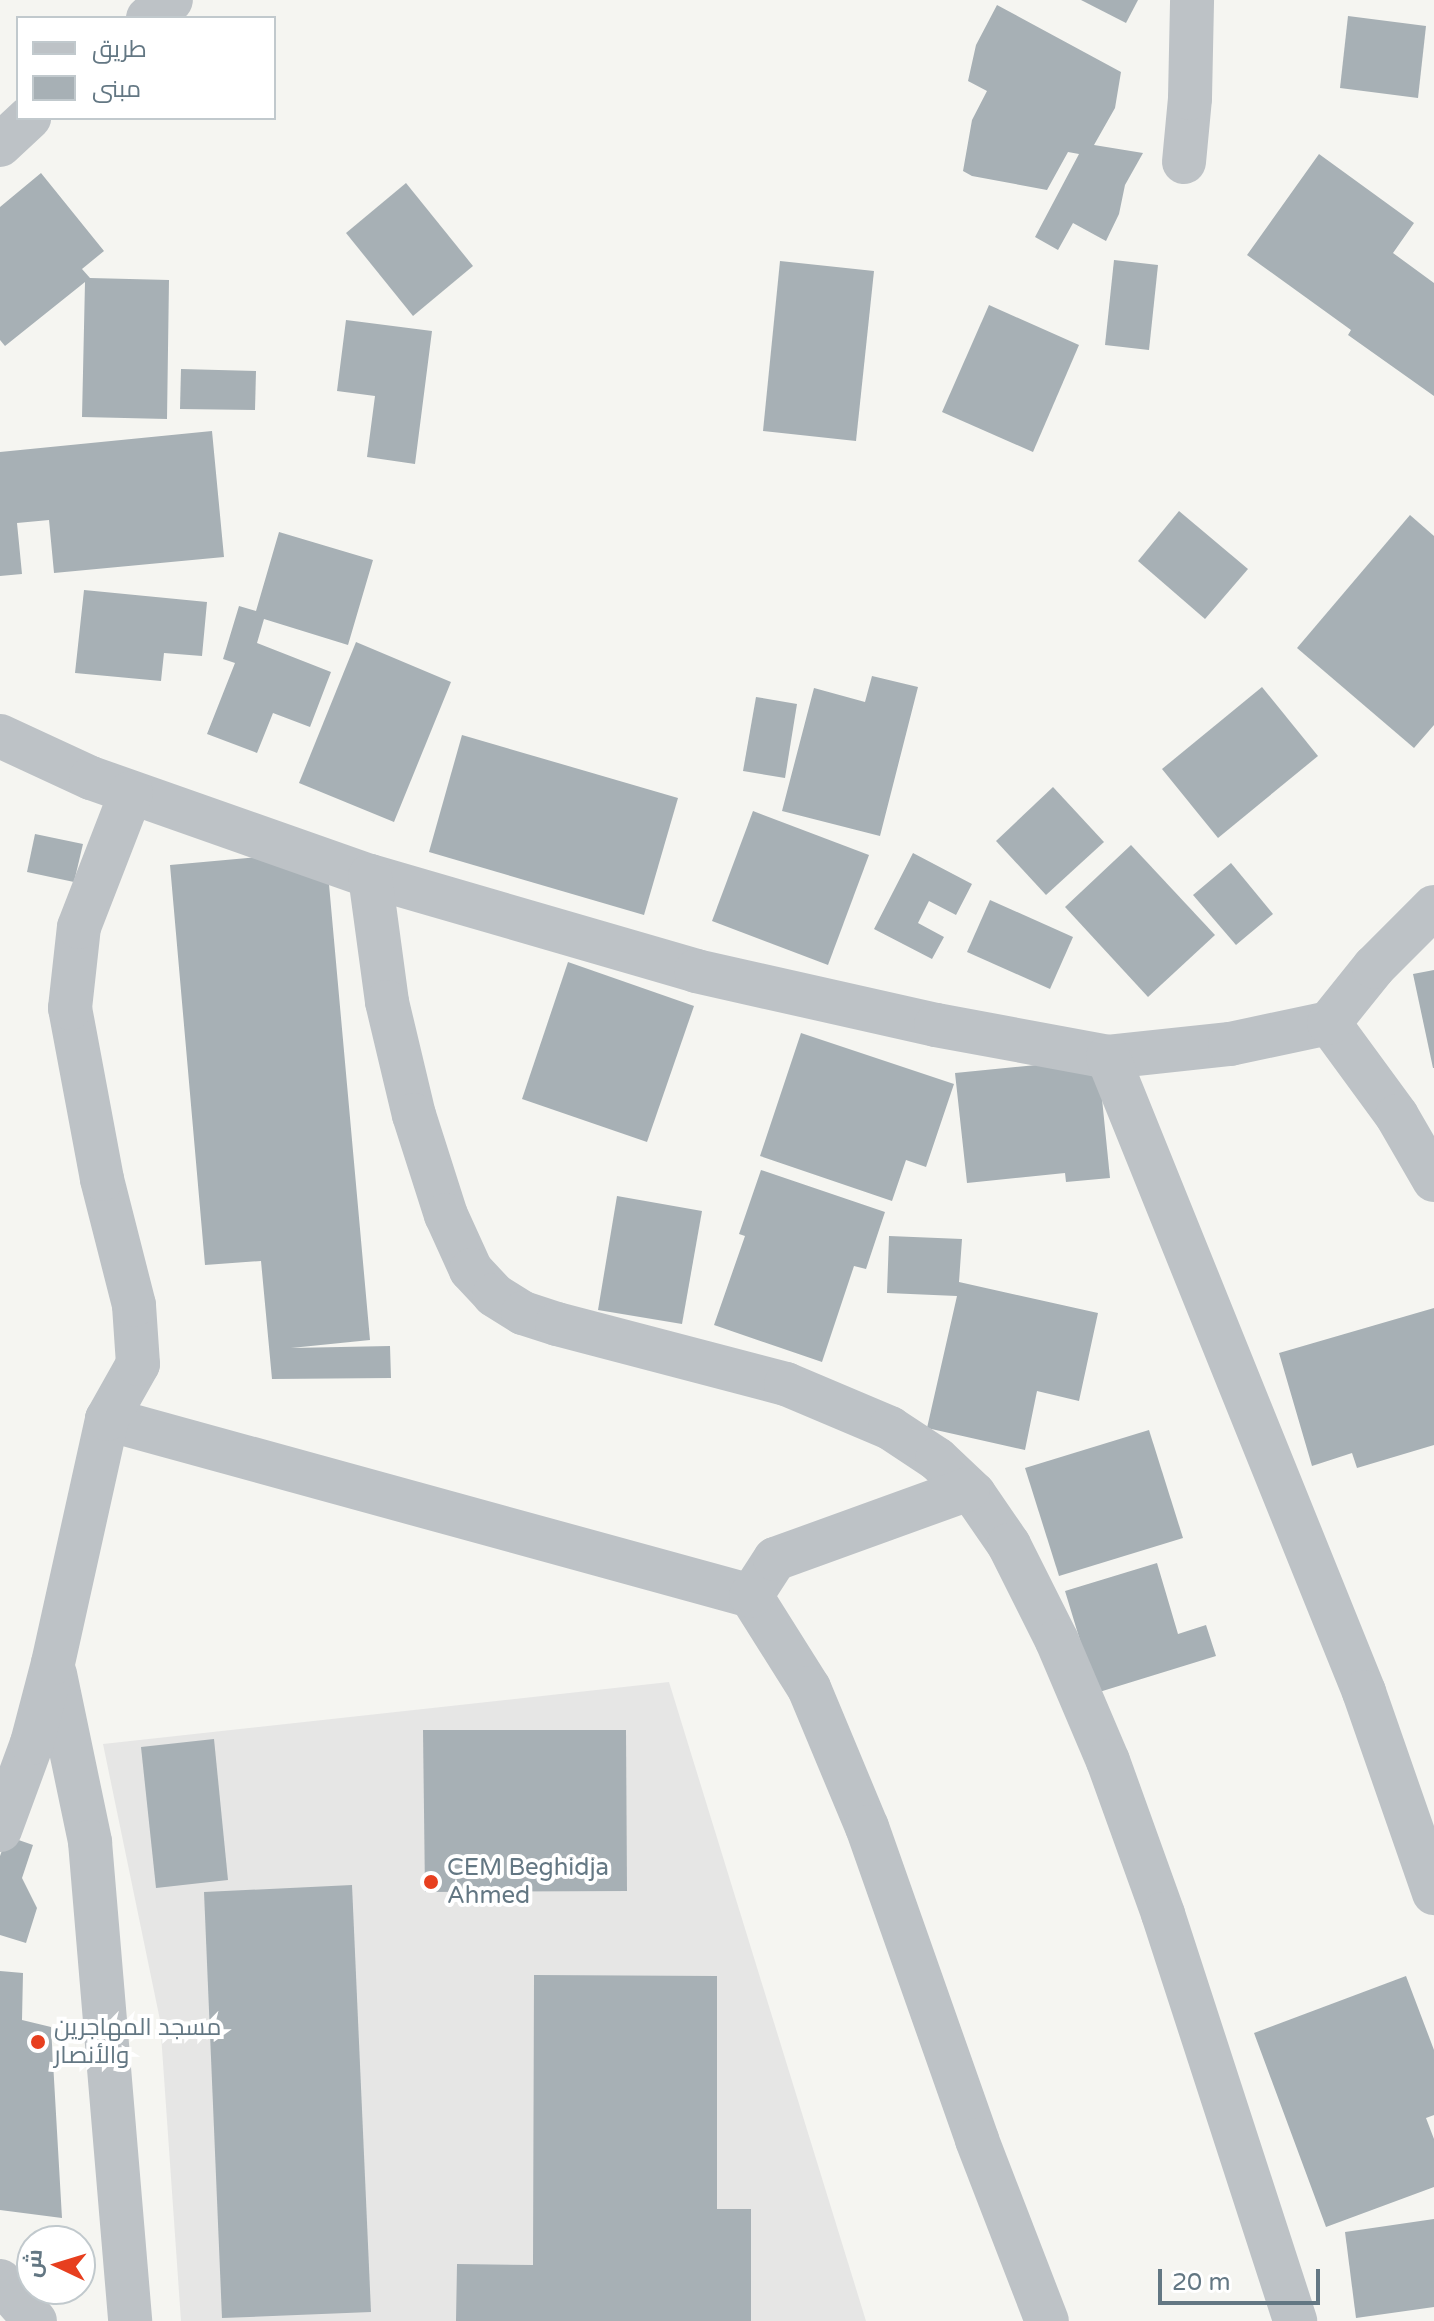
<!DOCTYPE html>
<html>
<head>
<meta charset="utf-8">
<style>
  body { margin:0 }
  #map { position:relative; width:1434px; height:2321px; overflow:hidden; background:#f5f5f1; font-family:"Varela Round",Cairo,sans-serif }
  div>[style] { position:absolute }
  .built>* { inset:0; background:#e6e6e5 }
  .building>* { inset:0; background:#a7b0b5 }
  .minor>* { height:44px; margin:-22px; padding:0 22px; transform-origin:22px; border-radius:22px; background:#bdc2c6 }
  .dots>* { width:22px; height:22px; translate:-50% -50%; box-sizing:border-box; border:4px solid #fff; border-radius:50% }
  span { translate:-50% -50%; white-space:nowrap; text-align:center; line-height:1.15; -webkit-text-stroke:8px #fff; paint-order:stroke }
  .poi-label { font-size:24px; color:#637783 }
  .left { translate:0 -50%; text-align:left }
  .legend { position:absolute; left:16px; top:16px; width:260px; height:104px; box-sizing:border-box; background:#fff; border:2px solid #c1c9cd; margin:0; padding:10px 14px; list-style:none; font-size:24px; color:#637783 }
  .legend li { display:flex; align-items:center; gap:16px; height:40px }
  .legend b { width:40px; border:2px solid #c1c9cd }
  .north { position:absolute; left:16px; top:2225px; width:80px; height:80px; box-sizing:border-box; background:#fff; border:2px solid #c1c9cd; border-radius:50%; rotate:274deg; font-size:22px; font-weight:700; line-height:32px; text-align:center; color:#637783 }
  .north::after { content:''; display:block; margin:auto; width:28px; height:36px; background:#e73f1f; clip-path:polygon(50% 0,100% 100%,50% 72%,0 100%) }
  .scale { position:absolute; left:1158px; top:2269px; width:162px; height:36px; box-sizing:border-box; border:4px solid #637783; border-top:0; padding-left:10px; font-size:24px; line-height:28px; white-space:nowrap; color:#637783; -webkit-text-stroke:6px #fff; paint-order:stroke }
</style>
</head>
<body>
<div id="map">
  <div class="built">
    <div style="clip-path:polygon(669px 1682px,866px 2321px,181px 2321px,160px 2020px,103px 1744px)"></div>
  </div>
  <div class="building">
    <div style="clip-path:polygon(1081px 0,1138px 0,1126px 23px)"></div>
    <div style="clip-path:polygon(997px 5px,1121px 72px,1115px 108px,1094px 145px,1143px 153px,1125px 185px,1119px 214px,1106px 241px,1073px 223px,1058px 250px,1035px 237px,1079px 154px,1068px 152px,1047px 190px,972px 176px,963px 171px,972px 120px,987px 91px,968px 81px,976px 45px)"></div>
    <div style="clip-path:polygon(1348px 16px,1426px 26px,1418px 98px,1340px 88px)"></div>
    <div style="clip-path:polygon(1319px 154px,1414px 223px,1393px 253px,1434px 283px,1434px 396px,1348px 335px,1351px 330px,1247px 255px)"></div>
    <div style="clip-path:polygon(41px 173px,104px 251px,82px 269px,90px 278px,169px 280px,167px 419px,82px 417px,85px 282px,5px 346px,0 340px,0 207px)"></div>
    <div style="clip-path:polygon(406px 183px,473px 266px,413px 316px,346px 233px)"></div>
    <div style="clip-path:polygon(1114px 260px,1158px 265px,1149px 350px,1105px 345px)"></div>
    <div style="clip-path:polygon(780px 261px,874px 271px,856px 441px,763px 431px)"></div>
    <div style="clip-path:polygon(989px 305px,1079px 345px,1033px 452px,942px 412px)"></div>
    <div style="clip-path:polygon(346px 320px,432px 331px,415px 464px,367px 457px,375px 396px,337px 391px)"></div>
    <div style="clip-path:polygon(181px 369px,256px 371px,255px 410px,180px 409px)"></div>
    <div style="clip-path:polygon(212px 431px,224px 557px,54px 573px,49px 520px,17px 523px,22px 574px,0 576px,0 452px)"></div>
    <div style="clip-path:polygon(1179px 511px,1248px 569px,1205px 619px,1138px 561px)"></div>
    <div style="clip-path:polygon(1410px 515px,1434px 536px,1434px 725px,1414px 748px,1297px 648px)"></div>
    <div style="clip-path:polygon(279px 532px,373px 560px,348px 645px,264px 619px,257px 643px,331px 672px,310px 727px,273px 713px,257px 753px,207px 734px,235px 663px,223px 659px,239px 606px,256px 611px)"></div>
    <div style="clip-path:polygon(84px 590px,207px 602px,202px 656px,164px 653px,161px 681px,75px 673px)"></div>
    <div style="clip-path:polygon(356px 642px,451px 682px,394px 822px,299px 783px)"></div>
    <div style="clip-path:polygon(872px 676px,918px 687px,880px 836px,782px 811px,814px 688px,865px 702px)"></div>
    <div style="clip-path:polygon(1262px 687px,1318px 756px,1218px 838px,1162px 769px)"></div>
    <div style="clip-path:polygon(756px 697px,797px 704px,785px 778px,743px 771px)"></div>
    <div style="clip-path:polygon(462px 735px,678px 798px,644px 915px,429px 852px)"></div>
    <div style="clip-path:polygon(1053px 787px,1104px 842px,1046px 895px,996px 841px)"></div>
    <div style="clip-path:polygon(753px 811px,869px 855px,828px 965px,712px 921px)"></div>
    <div style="clip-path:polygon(35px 834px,83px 844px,74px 882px,27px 872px)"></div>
    <div style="clip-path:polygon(1131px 845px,1215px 935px,1148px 997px,1065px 907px)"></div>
    <div style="clip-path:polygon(326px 851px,370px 1340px,291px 1348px,390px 1346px,391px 1378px,272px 1379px,261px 1261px,205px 1265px,170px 865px)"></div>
    <div style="clip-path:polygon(913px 853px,972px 884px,956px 915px,929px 901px,918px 923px,944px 937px,932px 959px,874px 929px)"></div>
    <div style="clip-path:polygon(1231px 863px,1273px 914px,1236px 945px,1193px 895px)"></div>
    <div style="clip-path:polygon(990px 900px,1073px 937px,1050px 989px,967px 952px)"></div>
    <div style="clip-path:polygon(568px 962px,694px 1006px,647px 1142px,522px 1099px)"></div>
    <div style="clip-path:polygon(1434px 970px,1434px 1068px,1433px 1068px,1413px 974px)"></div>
    <div style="clip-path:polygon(801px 1033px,954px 1084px,926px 1167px,906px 1160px,892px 1201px,760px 1156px)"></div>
    <div style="clip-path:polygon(1098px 1059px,1110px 1178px,1066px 1182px,1065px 1173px,967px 1183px,955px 1073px)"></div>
    <div style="clip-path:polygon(761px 1170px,885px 1212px,866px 1269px,854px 1266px,822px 1362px,714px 1325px,745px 1236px,739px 1234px)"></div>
    <div style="clip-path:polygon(617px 1196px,702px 1211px,682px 1324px,598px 1310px)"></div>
    <div style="clip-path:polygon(889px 1236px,962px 1239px,959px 1282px,1098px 1313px,1079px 1401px,1037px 1391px,1025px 1450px,927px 1428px,957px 1296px,887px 1293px)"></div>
    <div style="clip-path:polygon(1434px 1308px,1434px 1445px,1357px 1468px,1352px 1453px,1312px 1466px,1279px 1353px)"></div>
    <div style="clip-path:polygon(1149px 1430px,1183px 1538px,1059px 1576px,1025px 1468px)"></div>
    <div style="clip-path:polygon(1157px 1563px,1178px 1634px,1206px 1625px,1216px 1656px,1096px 1693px,1065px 1591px)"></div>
    <div style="clip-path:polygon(423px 1730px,626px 1730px,627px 1891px,425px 1892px)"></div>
    <div style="clip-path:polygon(214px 1739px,228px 1880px,156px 1888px,141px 1747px)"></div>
    <div style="clip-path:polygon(7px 1836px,33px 1845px,22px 1878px,37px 1908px,26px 1943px,0 1935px,0 1856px)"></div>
    <div style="clip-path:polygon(352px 1885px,371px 2312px,222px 2318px,204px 1892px)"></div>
    <div style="clip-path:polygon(0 1971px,23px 1973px,22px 2020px,51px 2027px,62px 2218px,0 2210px)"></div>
    <div style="clip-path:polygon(534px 1975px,717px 1976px,717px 2209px,751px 2209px,751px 2321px,456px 2321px,457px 2264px,533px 2265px)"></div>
    <div style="clip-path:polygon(1406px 1976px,1434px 2050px,1434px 2115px,1426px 2118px,1434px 2139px,1434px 2187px,1326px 2227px,1254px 2033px)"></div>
    <div style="clip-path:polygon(1434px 2219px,1434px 2307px,1356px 2318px,1345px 2232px)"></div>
  </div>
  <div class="minor">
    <div style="left:148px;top:18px;width:29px;rotate:-38deg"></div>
    <div style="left:0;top:145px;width:40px;rotate:-43deg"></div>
    <div style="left:1184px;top:162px;width:64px;rotate:-84.6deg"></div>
    <div style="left:1190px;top:98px;width:98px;rotate:-88.8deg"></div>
    <div style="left:0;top:736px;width:100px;rotate:24.8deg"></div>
    <div style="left:91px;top:778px;width:296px;rotate:19.4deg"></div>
    <div style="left:370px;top:876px;width:340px;rotate:16.2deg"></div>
    <div style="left:696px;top:971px;width:246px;rotate:12.7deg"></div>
    <div style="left:936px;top:1025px;width:175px;rotate:10.5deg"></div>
    <div style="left:1108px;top:1057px;width:123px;rotate:-6.1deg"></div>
    <div style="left:1230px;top:1044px;width:101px;rotate:-12deg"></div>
    <div style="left:1329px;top:1023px;width:115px;rotate:53.8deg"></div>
    <div style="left:1397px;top:1116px;width:74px;rotate:60deg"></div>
    <div style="left:370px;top:876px;width:127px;rotate:82.3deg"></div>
    <div style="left:387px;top:1002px;width:116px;rotate:76.6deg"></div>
    <div style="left:414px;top:1115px;width:105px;rotate:72.3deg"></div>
    <div style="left:446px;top:1215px;width:60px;rotate:65.6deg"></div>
    <div style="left:471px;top:1270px;width:34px;rotate:47deg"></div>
    <div style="left:494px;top:1295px;width:34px;rotate:32deg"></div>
    <div style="left:523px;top:1313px;width:36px;rotate:18deg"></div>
    <div style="left:557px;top:1324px;width:237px;rotate:14.7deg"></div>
    <div style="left:786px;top:1384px;width:113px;rotate:22.9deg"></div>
    <div style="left:890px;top:1428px;width:56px;rotate:33.4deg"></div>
    <div style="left:937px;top:1459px;width:51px;rotate:43.4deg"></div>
    <div style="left:974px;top:1494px;width:62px;rotate:55.5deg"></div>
    <div style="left:1009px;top:1545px;width:107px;rotate:63.4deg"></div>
    <div style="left:1057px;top:1641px;width:130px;rotate:67deg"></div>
    <div style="left:1108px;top:1761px;width:163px;rotate:70.2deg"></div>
    <div style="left:1163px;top:1914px;width:428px;rotate:72deg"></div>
    <div style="left:1329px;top:1023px;width:72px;rotate:-51.2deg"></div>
    <div style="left:1374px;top:967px;width:85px;rotate:-45deg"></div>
    <div style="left:1108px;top:1057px;width:685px;rotate:68.04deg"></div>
    <div style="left:1364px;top:1692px;width:213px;rotate:70.8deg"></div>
    <div style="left:107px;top:1419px;width:668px;rotate:15.37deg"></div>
    <div style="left:751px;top:1596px;width:109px;rotate:57.8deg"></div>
    <div style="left:809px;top:1688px;width:151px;rotate:67.4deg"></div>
    <div style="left:867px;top:1827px;width:332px;rotate:70.6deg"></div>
    <div style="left:977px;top:2140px;width:194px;rotate:68.9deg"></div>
    <div style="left:751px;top:1596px;width:44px;rotate:-57deg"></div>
    <div style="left:775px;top:1559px;width:205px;rotate:-19.9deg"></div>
    <div style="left:55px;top:1674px;width:172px;rotate:78.2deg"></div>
    <div style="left:90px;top:1842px;width:481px;rotate:85.2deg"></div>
    <div style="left:0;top:1830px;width:93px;rotate:-69.8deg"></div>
    <div style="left:32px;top:1743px;width:83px;rotate:-75.3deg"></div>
    <div style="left:53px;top:1663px;width:250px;rotate:-77.5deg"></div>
    <div style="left:107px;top:1419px;width:63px;rotate:-60.6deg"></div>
    <div style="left:138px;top:1364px;width:59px;rotate:-93.9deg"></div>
    <div style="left:134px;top:1305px;width:130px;rotate:-104.3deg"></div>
    <div style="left:102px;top:1179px;width:174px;rotate:-100.6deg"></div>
    <div style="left:70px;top:1008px;width:81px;rotate:-83.7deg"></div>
    <div style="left:79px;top:927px;width:144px;rotate:-68.8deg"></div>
    <div style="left:0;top:2281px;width:53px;rotate:48.8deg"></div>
  </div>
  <div class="dots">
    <div style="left:431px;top:1882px;background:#e73f1f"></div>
    <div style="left:38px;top:2042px;background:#e73f1f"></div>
  </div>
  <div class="poi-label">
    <span class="left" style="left:447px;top:1882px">CEM Beghidja<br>Ahmed</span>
    <span class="left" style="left:54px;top:2042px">مسجد المهاجرين<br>والأنصار</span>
  </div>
  <ul class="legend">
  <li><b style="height:10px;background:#bdc2c6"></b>طريق</li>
  <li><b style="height:22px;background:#a7b0b5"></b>مبنى</li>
  </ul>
  <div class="north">ش</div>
  <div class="scale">20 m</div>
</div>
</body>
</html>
